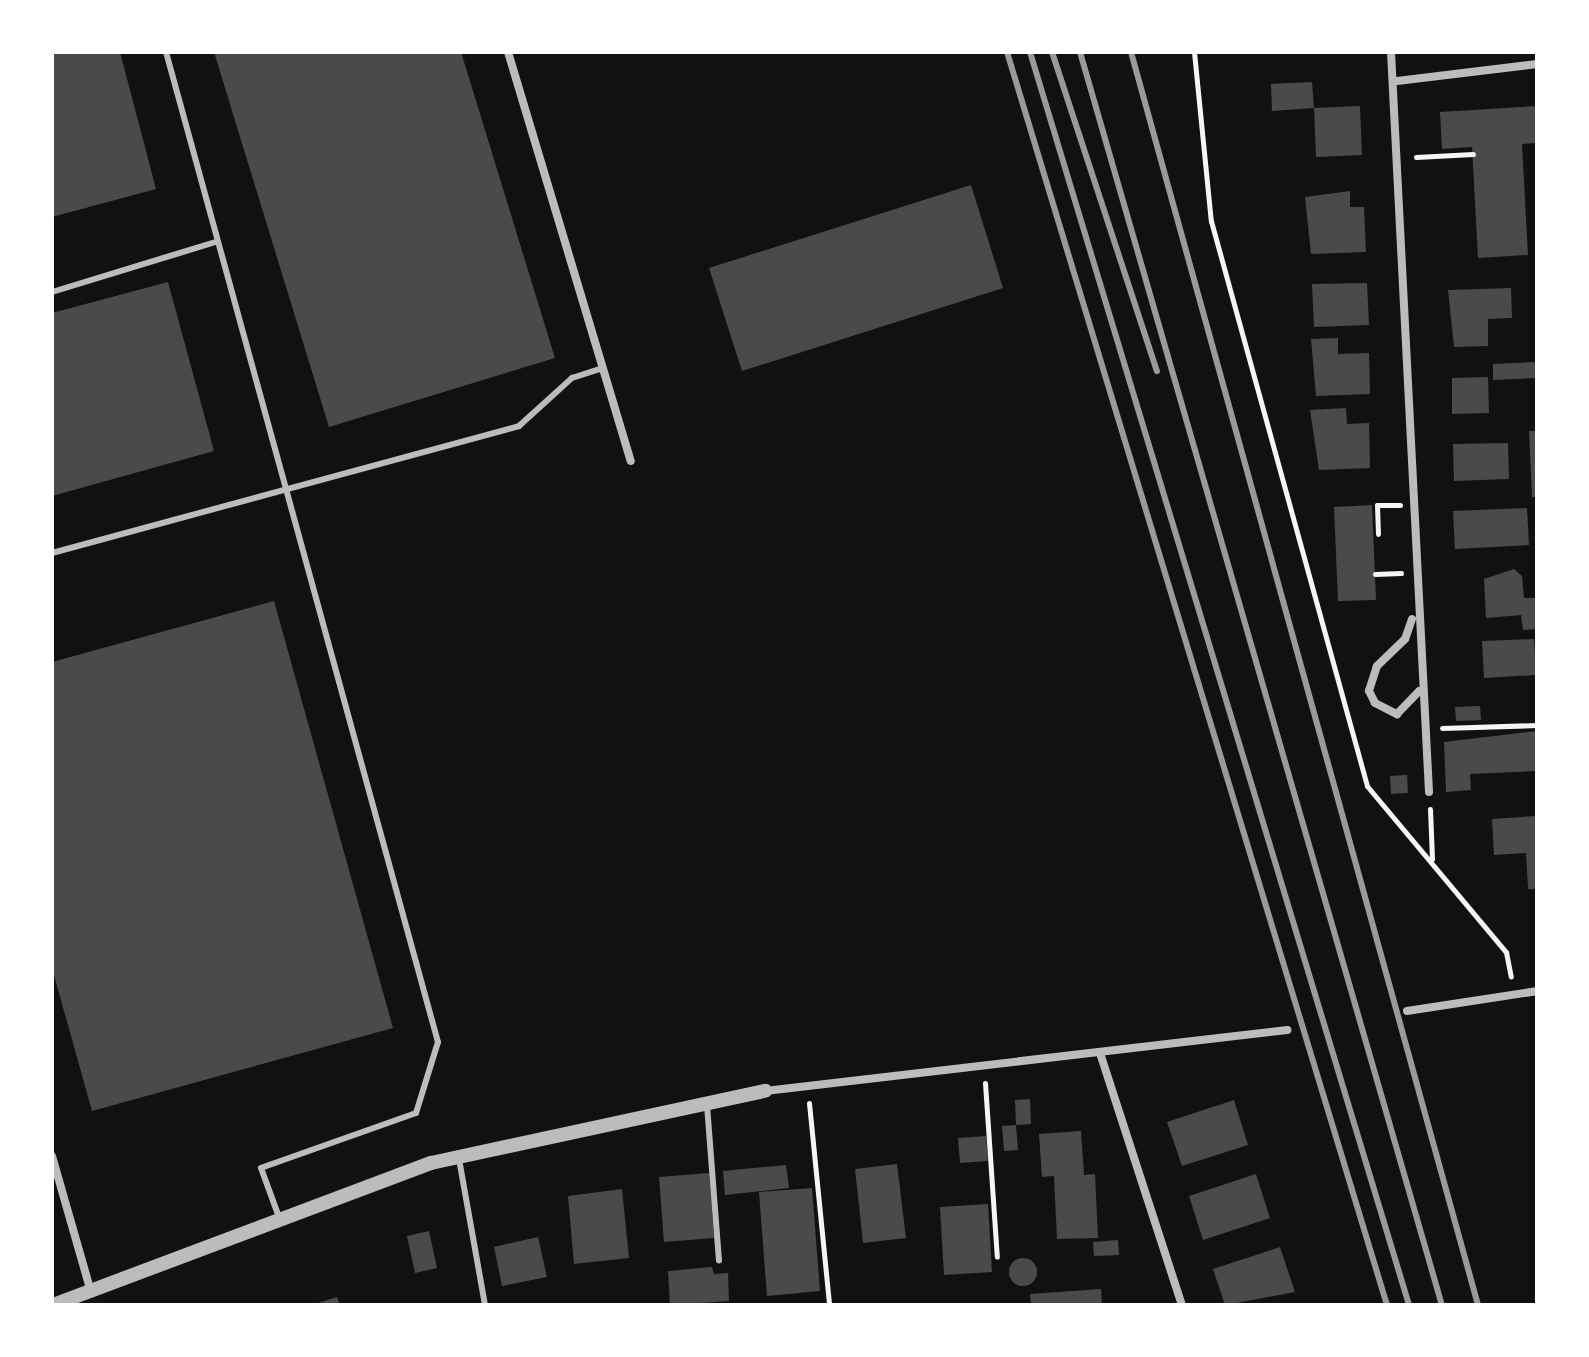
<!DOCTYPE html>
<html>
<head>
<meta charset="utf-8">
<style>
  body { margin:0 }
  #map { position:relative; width:1589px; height:1357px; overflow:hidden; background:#111; font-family:"Noto Serif",serif }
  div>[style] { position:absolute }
  .building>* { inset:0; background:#4a4a4a }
  .round { border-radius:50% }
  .path>* { height:5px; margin:-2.5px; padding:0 2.5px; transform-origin:2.5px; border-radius:2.5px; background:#f5f5f5 }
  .service>* { height:6px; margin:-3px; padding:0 3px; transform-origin:3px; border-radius:3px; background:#bcbcbc }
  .minor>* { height:8px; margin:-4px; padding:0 4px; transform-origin:4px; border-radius:4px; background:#bcbcbc }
  .tertiary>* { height:14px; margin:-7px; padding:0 7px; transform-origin:7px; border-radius:7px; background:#bcbcbc }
  .rail>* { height:6px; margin:-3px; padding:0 3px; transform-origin:3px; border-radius:3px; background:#9a9a9a }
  span { translate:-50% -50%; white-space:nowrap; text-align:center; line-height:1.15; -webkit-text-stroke:8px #fff; paint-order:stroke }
  .frame { position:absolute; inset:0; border:54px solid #fff; pointer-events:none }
</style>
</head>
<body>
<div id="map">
  <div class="building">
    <div style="clip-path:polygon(52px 52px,120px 52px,156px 189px,52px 217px)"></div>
    <div style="clip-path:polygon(214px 52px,461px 52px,555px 358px,329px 427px)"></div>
    <div style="clip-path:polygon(1312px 82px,1314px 108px,1360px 106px,1362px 155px,1316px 157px,1314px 108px,1272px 111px,1271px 84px)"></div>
    <div style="clip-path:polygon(1537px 106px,1537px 143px,1522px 144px,1528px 255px,1478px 258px,1472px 147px,1442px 149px,1440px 112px)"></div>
    <div style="clip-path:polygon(971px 185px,1003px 288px,742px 371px,709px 268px)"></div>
    <div style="clip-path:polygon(1350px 191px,1350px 207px,1364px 207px,1366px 252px,1311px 254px,1305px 197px)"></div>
    <div style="clip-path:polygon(168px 282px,214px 451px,52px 496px,52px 313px)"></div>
    <div style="clip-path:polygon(1367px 283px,1369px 325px,1314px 327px,1312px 284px)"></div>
    <div style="clip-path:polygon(1511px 288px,1512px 318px,1488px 319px,1488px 346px,1454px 347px,1448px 290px)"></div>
    <div style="clip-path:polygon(1338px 338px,1338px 354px,1369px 353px,1370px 394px,1316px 396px,1311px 339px)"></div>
    <div style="clip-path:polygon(1537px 362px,1537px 378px,1493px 380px,1493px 364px)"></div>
    <div style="clip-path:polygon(1488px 377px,1489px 413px,1452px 414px,1452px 378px)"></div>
    <div style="clip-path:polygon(1346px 408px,1347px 424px,1369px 423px,1370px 468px,1319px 470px,1310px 410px)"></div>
    <div style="clip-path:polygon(1529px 431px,1537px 431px,1537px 497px,1532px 497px)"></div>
    <div style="clip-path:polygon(1508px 443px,1509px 479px,1454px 481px,1453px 444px)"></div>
    <div style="clip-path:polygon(1372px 505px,1376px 600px,1338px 601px,1334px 507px)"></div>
    <div style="clip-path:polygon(1527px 508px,1529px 545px,1455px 549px,1453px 511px)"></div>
    <div style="clip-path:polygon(1514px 569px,1522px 576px,1524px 598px,1537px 598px,1537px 629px,1523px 630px,1521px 615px,1486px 618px,1484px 579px)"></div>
    <div style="clip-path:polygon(274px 601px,393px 1028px,92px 1111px,52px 968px,52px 662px)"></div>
    <div style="clip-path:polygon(1534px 639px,1536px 675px,1484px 678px,1482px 641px)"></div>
    <div style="clip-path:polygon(1480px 706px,1481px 720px,1456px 721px,1455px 707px)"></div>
    <div style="clip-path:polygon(1537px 731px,1537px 771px,1470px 774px,1471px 790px,1446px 792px,1444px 742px)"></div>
    <div style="clip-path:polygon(1407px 775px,1408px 793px,1391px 794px,1390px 776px)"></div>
    <div style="clip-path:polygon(1537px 816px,1537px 889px,1528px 889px,1526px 853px,1494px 855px,1492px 819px)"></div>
    <div style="clip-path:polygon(1030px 1099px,1031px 1124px,1016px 1125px,1018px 1150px,1004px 1151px,1002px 1126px,1016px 1125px,1015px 1100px)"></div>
    <div style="clip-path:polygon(1234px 1100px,1248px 1145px,1182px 1166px,1167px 1122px)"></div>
    <div style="clip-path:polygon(1081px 1131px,1084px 1175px,1095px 1174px,1098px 1238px,1057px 1239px,1054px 1176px,1042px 1177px,1039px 1134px)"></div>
    <div style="clip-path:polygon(986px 1136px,988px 1161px,960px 1163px,958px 1138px)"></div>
    <div style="clip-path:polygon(897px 1164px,906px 1238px,863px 1243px,855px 1169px)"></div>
    <div style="clip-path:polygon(786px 1165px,789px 1188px,725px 1195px,723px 1171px)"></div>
    <div style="clip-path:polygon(709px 1173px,714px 1238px,664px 1242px,659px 1177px)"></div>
    <div style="clip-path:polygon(1256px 1174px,1270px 1218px,1203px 1240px,1189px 1196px)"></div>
    <div style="clip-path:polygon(812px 1188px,820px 1291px,767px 1296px,759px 1192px)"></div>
    <div style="clip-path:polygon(622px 1189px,629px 1258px,574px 1264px,568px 1196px)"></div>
    <div style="clip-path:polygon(988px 1204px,992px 1272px,944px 1275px,940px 1207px)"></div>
    <div style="clip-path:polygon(429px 1231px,437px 1268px,415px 1273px,407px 1236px)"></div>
    <div style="clip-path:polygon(538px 1237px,547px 1277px,502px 1286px,494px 1247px)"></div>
    <div style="clip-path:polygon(1118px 1240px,1119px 1255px,1094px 1256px,1093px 1242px)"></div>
    <div style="clip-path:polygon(1280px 1247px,1295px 1292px,1225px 1305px,1213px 1269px)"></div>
    <div class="round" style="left:1009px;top:1258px;width:28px;height:28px"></div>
    <div style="clip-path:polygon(712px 1267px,714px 1274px,728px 1273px,729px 1301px,670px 1305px,668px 1271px)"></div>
    <div style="clip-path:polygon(1101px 1289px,1102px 1305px,1031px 1305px,1030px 1294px)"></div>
    <div style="clip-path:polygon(337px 1297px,340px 1305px,315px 1305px,315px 1304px)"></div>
  </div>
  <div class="path">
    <div style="left:1194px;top:52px;width:170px;rotate:84.3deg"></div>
    <div style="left:1211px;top:221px;width:586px;rotate:74.56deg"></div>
    <div style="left:1367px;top:786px;width:217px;rotate:50.1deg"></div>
    <div style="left:1506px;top:952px;width:25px;rotate:79deg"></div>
    <div style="left:1416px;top:157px;width:57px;rotate:-3deg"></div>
    <div style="left:1378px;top:534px;width:29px;rotate:-92deg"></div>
    <div style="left:1377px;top:505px;width:23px"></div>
    <div style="left:1375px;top:574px;width:26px;rotate:-2deg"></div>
    <div style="left:1442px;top:728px;width:95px;rotate:-1.8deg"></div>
    <div style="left:1430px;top:809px;width:50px;rotate:87.7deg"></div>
    <div style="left:985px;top:1083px;width:174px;rotate:86.1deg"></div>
    <div style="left:809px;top:1103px;width:203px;rotate:84.3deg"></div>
  </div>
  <div class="service">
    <div style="left:166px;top:52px;width:1027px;rotate:74.64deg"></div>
    <div style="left:438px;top:1042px;width:74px;rotate:107.2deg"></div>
    <div style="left:416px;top:1113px;width:164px;rotate:160.5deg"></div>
    <div style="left:261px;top:1168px;width:55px;rotate:69.9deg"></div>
    <div style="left:52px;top:292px;width:171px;rotate:-17deg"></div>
    <div style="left:52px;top:553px;width:484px;rotate:-15.2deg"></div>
    <div style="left:519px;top:426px;width:72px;rotate:-42.2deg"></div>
    <div style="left:572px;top:378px;width:32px;rotate:-18deg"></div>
    <div style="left:707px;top:1105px;width:156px;rotate:85.6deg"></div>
    <div style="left:459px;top:1159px;width:148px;rotate:79.9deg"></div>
  </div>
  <div class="minor">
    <div style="left:508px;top:52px;width:427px;rotate:73.3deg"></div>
    <div style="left:1391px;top:52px;width:741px;rotate:87.06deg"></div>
    <div style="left:1397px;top:81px;width:141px;rotate:-6.9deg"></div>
    <div style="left:1412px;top:619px;width:21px;rotate:109deg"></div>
    <div style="left:1405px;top:639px;width:39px;rotate:136deg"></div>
    <div style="left:1377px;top:666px;width:26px;rotate:108deg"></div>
    <div style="left:1369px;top:691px;width:13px;rotate:63deg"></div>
    <div style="left:1375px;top:703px;width:25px;rotate:27deg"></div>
    <div style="left:1397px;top:714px;width:32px;rotate:-46deg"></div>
    <div style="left:1407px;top:1011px;width:132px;rotate:-8.7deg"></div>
    <div style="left:1100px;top:1053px;width:265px;rotate:72deg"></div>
    <div style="left:765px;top:1091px;width:526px;rotate:-6.67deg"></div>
    <div style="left:52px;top:1156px;width:141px;rotate:74deg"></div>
  </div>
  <div class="tertiary">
    <div style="left:53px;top:1305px;width:404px;rotate:-20.6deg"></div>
    <div style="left:431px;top:1163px;width:342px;rotate:-12.2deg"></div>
  </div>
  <div class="rail">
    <div style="left:1007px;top:52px;width:1309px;rotate:73.13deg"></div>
    <div style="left:1030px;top:52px;width:1309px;rotate:73.17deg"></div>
    <div style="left:1052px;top:52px;width:336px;rotate:71.8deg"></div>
    <div style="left:1080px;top:52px;width:1304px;rotate:73.89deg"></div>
    <div style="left:1131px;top:52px;width:1300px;rotate:74.52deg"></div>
  </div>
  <div class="frame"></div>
</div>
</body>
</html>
